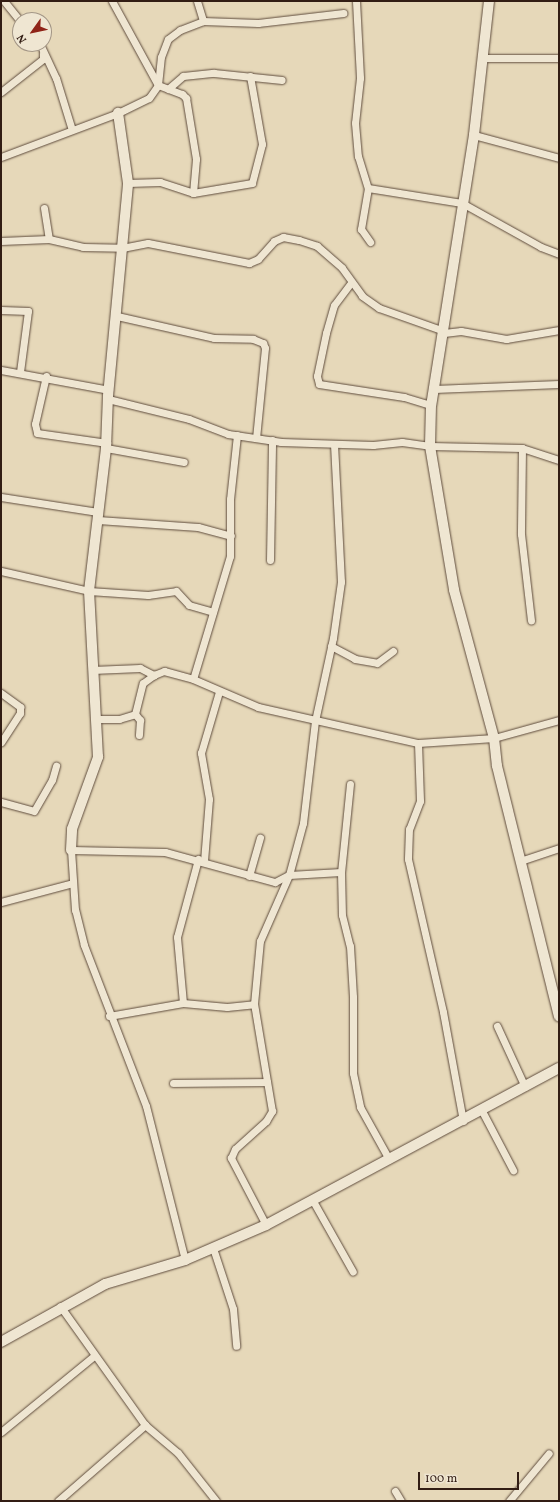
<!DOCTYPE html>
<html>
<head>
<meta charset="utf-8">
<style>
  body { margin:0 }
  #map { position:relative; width:560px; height:1502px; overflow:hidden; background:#e6d8b9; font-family:Vollkorn,serif }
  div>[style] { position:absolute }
  .roads { filter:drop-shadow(0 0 1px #5f4c3d) drop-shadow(0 0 1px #5f4c3d) }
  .street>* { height:7px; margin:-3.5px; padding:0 3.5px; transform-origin:3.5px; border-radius:3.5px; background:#efe6d2 }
  .secondary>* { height:10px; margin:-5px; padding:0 5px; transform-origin:5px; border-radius:5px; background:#efe6d2 }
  span { translate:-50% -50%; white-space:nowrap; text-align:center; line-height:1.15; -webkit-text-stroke:3px #efe6d2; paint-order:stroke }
  .frame { position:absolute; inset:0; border:2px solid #321d14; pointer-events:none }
  .north { position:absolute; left:12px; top:12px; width:40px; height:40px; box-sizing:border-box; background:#efe6d2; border:1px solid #a39686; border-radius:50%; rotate:237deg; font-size:11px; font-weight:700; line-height:16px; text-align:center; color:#321d14 }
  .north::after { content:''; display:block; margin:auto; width:14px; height:18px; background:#8f2418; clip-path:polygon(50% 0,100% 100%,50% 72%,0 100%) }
  .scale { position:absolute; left:418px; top:1472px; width:101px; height:18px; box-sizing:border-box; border:2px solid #321d14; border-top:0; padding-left:5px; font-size:12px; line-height:14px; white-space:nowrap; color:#321d14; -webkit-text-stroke:3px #efe6d2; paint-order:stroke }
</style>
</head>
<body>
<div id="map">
  <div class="roads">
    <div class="street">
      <div style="left:4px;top:1px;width:26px;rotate:51deg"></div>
      <div style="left:112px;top:1px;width:96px;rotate:61.3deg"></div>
      <div style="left:158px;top:85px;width:28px;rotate:-84deg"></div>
      <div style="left:161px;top:57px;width:19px;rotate:-69deg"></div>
      <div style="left:168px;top:39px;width:15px;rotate:-37deg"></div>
      <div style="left:180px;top:30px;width:25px;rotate:-21deg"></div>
      <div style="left:203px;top:21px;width:55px;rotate:2.1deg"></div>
      <div style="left:258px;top:23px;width:86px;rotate:-6.7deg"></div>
      <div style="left:197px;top:1px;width:21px;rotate:73deg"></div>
      <div style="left:356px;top:1px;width:77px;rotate:87deg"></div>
      <div style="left:360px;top:78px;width:45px;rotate:96.3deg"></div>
      <div style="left:355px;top:123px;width:33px;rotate:85deg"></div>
      <div style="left:358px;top:156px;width:34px;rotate:73deg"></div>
      <div style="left:368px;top:188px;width:42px;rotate:99.7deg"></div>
      <div style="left:361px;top:229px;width:16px;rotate:55deg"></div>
      <div style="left:40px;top:44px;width:38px;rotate:65deg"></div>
      <div style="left:56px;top:78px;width:54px;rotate:72.9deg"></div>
      <div style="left:481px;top:58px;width:78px"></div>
      <div style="left:168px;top:89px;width:20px;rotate:-41deg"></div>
      <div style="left:183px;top:76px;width:31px;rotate:-6deg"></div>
      <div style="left:214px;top:73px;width:68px;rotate:5.9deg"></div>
      <div style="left:1px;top:92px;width:53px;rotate:-38.2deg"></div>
      <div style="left:43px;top:59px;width:6px;rotate:-90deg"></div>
      <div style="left:474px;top:135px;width:88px;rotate:15.1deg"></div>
      <div style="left:1px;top:157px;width:125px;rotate:-20.6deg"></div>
      <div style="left:118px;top:113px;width:34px;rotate:-26deg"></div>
      <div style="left:149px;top:98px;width:16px;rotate:-55deg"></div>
      <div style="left:158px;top:85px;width:26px;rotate:21deg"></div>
      <div style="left:182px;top:94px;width:6px;rotate:45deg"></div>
      <div style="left:186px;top:98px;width:62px;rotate:80.7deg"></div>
      <div style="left:196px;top:159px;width:34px;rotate:95deg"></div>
      <div style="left:128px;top:183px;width:32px;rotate:-2deg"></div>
      <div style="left:160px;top:182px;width:35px;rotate:18deg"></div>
      <div style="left:193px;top:193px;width:60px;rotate:-9.6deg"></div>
      <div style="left:252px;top:183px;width:40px;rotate:-75.6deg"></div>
      <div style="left:262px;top:144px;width:69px;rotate:-100deg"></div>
      <div style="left:368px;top:188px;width:95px;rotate:9.1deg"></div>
      <div style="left:462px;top:203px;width:90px;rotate:29.1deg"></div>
      <div style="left:541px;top:247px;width:19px;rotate:21deg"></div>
      <div style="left:44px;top:208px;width:31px;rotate:81deg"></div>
      <div style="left:1px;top:241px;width:48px;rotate:-2.4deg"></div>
      <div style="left:49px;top:239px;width:35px;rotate:13deg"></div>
      <div style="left:83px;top:247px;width:39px;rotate:1deg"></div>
      <div style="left:122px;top:248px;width:26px;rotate:-11deg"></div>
      <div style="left:148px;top:243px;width:103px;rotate:11.2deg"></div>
      <div style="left:249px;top:263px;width:10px;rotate:-24deg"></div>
      <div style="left:258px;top:259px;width:24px;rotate:-48deg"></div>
      <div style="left:274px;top:241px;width:10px;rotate:-24deg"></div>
      <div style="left:283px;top:237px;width:16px;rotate:11deg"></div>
      <div style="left:299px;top:240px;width:19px;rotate:18deg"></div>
      <div style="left:317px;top:246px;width:33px;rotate:41deg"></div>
      <div style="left:342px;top:268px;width:34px;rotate:54deg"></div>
      <div style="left:362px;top:296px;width:21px;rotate:35deg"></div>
      <div style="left:379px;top:308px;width:69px;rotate:19.5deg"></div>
      <div style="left:350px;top:284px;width:26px;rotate:127deg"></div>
      <div style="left:334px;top:305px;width:29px;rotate:106deg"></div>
      <div style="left:326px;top:333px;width:44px;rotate:101.8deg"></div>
      <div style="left:317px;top:376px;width:8px;rotate:76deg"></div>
      <div style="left:319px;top:384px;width:86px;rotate:8.7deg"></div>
      <div style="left:404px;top:397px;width:28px;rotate:17deg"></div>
      <div style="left:1px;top:310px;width:27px;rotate:2deg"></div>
      <div style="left:28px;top:311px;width:62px;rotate:97.5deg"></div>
      <div style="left:117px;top:316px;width:99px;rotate:12.8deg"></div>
      <div style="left:214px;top:338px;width:39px;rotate:1deg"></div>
      <div style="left:253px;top:339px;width:11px;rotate:22deg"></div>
      <div style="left:263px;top:343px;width:5px;rotate:68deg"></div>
      <div style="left:265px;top:348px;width:90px;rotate:95.7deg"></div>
      <div style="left:444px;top:333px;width:17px;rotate:-7deg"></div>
      <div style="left:461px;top:331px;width:46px;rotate:10.1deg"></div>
      <div style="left:506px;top:339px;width:54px;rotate:-9.6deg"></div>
      <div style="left:1px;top:370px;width:110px;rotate:10.5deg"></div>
      <div style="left:46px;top:376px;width:49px;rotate:102.9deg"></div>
      <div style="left:35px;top:424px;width:9px;rotate:77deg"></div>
      <div style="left:37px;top:433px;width:71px;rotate:8.1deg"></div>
      <div style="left:434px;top:389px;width:125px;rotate:-2.3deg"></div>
      <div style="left:108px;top:399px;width:83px;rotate:13.9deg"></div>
      <div style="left:189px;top:419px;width:42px;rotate:21deg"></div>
      <div style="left:228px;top:434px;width:54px;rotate:8.6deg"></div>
      <div style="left:281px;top:442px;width:92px;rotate:1.9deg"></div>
      <div style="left:373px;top:445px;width:29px;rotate:-6deg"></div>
      <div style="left:402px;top:442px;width:28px;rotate:8deg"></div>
      <div style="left:430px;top:446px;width:92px;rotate:1.2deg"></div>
      <div style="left:522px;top:448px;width:39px;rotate:18deg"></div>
      <div style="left:237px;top:435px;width:64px;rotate:96.2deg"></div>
      <div style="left:230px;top:499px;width:57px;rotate:90deg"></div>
      <div style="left:230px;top:556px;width:128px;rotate:106.7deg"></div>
      <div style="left:193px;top:679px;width:71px;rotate:23.3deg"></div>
      <div style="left:258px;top:707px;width:164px;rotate:12.7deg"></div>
      <div style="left:418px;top:743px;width:76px;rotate:-3.8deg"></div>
      <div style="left:494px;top:738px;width:67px;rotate:-15.5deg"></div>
      <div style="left:106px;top:448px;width:79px;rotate:10.2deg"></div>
      <div style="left:522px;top:448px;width:86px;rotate:90.7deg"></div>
      <div style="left:521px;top:534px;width:87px;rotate:83.4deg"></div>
      <div style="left:1px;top:497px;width:98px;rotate:8.8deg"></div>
      <div style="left:98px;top:520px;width:100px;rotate:4deg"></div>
      <div style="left:198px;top:527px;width:34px;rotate:15deg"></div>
      <div style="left:270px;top:560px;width:120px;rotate:-89deg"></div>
      <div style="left:1px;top:571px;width:90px;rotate:12.8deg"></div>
      <div style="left:89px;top:591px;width:59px;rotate:3.9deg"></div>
      <div style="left:148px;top:595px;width:28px;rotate:-8deg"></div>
      <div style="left:176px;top:591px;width:19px;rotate:47deg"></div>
      <div style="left:189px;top:605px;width:25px;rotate:16deg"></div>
      <div style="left:331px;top:646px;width:27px;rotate:28deg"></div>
      <div style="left:355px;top:659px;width:22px;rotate:10deg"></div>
      <div style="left:377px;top:663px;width:20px;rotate:-37deg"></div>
      <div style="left:92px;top:670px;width:48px;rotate:-2.4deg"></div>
      <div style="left:140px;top:668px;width:16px;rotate:27deg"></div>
      <div style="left:1px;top:693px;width:24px;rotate:36deg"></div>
      <div style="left:20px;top:707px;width:6px;rotate:90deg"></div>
      <div style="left:20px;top:713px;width:35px;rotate:123deg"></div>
      <div style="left:135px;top:714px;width:8px;rotate:50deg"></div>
      <div style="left:140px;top:720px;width:15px;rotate:94deg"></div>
      <div style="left:98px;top:719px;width:21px"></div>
      <div style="left:119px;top:719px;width:17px;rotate:-17deg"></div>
      <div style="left:135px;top:714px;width:32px;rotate:-76deg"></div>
      <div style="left:143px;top:683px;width:14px;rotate:-36deg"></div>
      <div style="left:154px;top:675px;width:11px;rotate:-22deg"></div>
      <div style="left:164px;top:671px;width:30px;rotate:15deg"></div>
      <div style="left:418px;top:743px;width:58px;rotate:88deg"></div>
      <div style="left:420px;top:801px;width:30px;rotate:111deg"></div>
      <div style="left:409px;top:829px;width:30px;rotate:92deg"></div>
      <div style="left:408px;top:859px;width:157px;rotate:77.1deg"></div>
      <div style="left:443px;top:1012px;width:111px;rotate:79.6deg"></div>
      <div style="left:350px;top:784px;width:88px;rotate:95.8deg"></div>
      <div style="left:341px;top:872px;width:43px;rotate:88.7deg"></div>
      <div style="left:342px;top:915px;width:32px;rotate:76deg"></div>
      <div style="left:350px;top:946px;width:51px;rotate:86.6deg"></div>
      <div style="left:353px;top:997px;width:76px;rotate:90deg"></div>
      <div style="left:353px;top:1073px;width:35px;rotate:78deg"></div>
      <div style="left:360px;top:1107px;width:60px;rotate:60.9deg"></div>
      <div style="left:1px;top:802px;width:34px;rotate:15deg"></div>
      <div style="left:34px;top:811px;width:36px;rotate:-60deg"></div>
      <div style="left:52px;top:780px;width:15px;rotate:-74deg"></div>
      <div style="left:204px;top:861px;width:62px;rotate:-85.4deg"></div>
      <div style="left:209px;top:799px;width:47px;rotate:-99.9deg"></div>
      <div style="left:201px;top:753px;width:64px;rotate:-73.6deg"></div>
      <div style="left:520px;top:861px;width:41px;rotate:-18.4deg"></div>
      <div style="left:249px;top:876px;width:40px;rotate:-74deg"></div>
      <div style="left:1px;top:902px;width:74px;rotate:-14.8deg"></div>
      <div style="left:183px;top:1003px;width:66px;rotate:-95.2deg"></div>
      <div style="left:177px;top:937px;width:81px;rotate:-74.9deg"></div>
      <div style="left:109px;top:1016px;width:75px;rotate:-10deg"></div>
      <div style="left:183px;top:1003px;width:44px;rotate:5.2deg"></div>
      <div style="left:227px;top:1007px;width:27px;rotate:-6deg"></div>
      <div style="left:497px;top:1026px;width:67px;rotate:65.3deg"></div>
      <div style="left:173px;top:1083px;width:94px;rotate:-0.6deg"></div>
      <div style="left:482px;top:1111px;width:67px;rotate:62.3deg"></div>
      <div style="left:313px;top:1201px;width:81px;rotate:60.6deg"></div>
      <div style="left:266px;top:1225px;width:76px;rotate:-117.6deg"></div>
      <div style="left:231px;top:1158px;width:10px;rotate:-66deg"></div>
      <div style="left:235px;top:1149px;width:42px;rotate:-42.1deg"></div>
      <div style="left:266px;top:1121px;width:12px;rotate:-59deg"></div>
      <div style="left:272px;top:1111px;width:109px;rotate:-99.5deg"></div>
      <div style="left:254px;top:1004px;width:63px;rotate:-84.6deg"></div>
      <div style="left:260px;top:941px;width:72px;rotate:-66.3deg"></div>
      <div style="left:289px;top:875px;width:54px;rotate:-74.9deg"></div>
      <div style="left:303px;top:823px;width:103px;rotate:-83.3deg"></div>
      <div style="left:315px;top:721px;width:85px;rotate:-77.8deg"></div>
      <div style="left:333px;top:638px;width:57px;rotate:-81.9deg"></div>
      <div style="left:341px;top:582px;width:138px;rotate:-92.9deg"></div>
      <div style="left:213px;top:1248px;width:64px;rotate:71.8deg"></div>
      <div style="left:233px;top:1309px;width:37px;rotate:85deg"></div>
      <div style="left:185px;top:1260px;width:159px;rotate:-104.2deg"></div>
      <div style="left:146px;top:1106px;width:173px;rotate:-111.1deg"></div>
      <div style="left:84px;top:945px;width:36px;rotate:-104deg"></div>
      <div style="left:75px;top:910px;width:60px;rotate:-93.8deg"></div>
      <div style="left:71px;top:850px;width:94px;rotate:1.2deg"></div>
      <div style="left:165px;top:852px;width:114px;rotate:15.3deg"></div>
      <div style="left:275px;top:882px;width:16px;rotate:-27deg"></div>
      <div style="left:289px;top:875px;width:52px;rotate:-3.3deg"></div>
      <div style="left:145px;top:1425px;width:43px;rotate:40.3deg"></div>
      <div style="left:178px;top:1453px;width:61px;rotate:51.6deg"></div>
      <div style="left:1px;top:1432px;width:120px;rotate:-39.3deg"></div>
      <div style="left:395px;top:1491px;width:12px;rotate:59deg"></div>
      <div style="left:58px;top:1501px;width:116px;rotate:-41.1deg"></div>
      <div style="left:145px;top:1425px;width:146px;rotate:-125.5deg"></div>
      <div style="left:509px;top:1501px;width:62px;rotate:-50.2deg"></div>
    </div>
    <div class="secondary">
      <div style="left:489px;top:1px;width:135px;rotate:96.4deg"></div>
      <div style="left:474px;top:135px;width:273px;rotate:99deg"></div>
      <div style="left:431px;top:405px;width:41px;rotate:91.4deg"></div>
      <div style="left:430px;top:446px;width:146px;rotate:80.5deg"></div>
      <div style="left:454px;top:590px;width:153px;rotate:74.9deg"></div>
      <div style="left:494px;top:738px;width:28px;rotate:84deg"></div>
      <div style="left:497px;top:766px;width:258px;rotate:76.1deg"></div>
      <div style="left:71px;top:850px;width:21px;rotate:-87deg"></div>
      <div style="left:72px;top:829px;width:77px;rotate:-70.1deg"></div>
      <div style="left:98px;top:757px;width:166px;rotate:-93.1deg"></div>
      <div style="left:89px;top:591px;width:144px;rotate:-83.2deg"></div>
      <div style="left:106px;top:448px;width:52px;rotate:-87.8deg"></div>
      <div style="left:108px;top:396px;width:214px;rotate:-84.6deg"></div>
      <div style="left:128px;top:183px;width:71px;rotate:-98.1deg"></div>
      <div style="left:1px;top:1342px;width:119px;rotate:-29.1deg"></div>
      <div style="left:105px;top:1284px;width:84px;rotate:-16.7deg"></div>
      <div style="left:185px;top:1260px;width:88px;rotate:-23.4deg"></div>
      <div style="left:266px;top:1225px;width:332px;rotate:-28.2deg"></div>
    </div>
  </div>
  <div class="frame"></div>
  <div class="north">N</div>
  <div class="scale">100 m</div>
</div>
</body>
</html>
